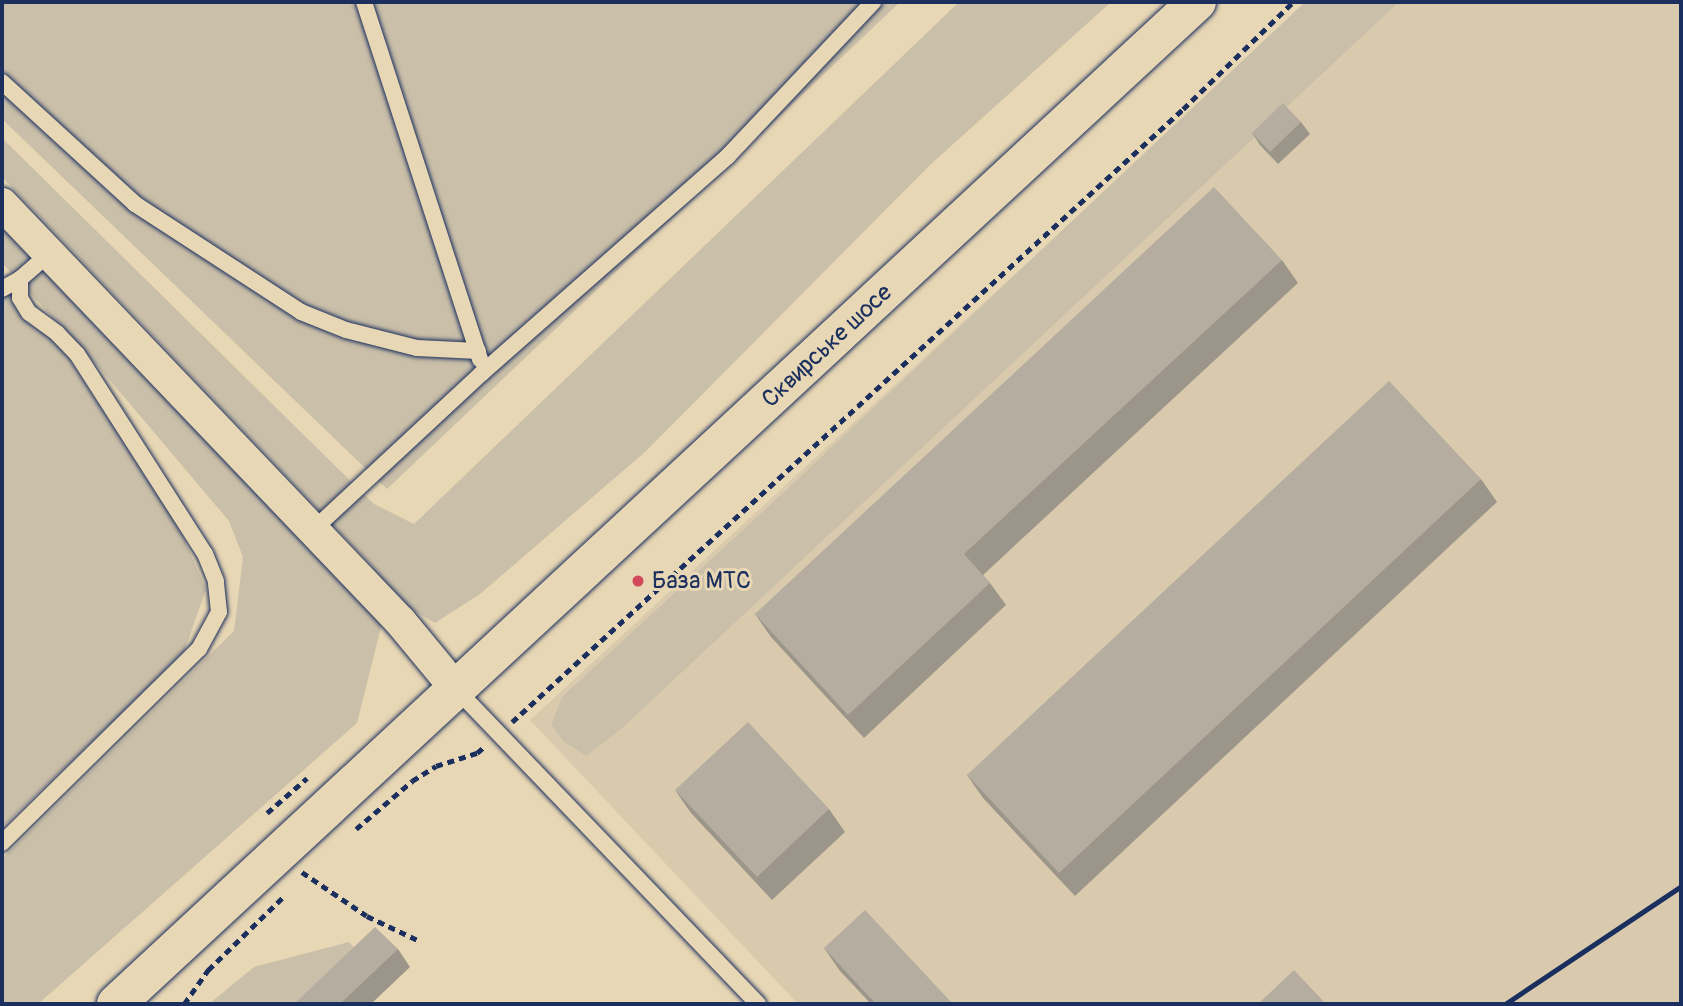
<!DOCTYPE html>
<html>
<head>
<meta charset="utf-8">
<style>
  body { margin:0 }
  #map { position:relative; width:1683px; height:1006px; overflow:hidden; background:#e8d7b4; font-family:Pangolin,sans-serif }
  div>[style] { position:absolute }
  .built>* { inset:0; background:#d9caae }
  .green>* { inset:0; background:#cabfa8 }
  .path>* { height:4.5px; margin-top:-2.25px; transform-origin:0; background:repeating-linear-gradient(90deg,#1b2f5e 0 7px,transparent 0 12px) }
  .roads { filter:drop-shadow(0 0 2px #1b2f5e) drop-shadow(0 0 2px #1b2f5e) }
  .service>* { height:16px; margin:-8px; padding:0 8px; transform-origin:8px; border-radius:8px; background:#e8d7b4 }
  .minor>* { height:32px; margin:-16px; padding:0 16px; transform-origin:16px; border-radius:16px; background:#e8d7b4 }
  .primary>* { height:38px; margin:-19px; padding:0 19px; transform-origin:19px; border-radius:19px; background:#e8d7b4 }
  .rail>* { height:5px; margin:-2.5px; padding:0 2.5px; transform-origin:2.5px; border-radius:2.5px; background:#1b2f5e }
  .wall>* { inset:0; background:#9c9589 }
  .building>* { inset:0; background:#b5ad9f }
  .dots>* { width:19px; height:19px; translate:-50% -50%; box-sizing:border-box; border:4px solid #e8d7b4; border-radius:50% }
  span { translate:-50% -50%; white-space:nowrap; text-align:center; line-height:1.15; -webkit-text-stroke:6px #e8d7b4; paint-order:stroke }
  .street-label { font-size:24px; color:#1b2f5e }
  .poi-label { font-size:24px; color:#1b2f5e }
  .left { translate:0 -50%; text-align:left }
  .frame { position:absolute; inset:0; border:4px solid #1b2f5e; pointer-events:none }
</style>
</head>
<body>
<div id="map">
  <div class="built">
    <div style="clip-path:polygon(1311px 2px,1681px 2px,1681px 1004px,798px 1004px,530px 720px)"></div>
  </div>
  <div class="green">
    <div style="clip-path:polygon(2px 2px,900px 2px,387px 489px,2px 119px)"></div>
    <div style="clip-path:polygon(959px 2px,1111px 2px,931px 164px,645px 452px,480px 594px,435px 623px,402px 604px,372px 566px,2px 177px,2px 138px,374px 504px,414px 524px)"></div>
    <div style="clip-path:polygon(1305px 2px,1399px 2px,620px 730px,586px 756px,563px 741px,551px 724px,563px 696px,782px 494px)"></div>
    <div style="clip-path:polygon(2px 214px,383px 619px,357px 723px,38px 1004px,2px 1004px,2px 859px,234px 631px,243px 557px,229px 521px,97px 365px,2px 263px)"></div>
    <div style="clip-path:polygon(2px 283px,66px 354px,179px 528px,206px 589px,183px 655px,2px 827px)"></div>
    <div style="clip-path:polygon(349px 942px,364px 959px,319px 1004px,209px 1004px,254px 967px)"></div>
  </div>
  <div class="path">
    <div style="left:512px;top:722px;width:909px;rotate:-42.41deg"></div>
    <div style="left:1183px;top:109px;width:153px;rotate:-44.2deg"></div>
    <div style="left:267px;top:813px;width:53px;rotate:-41.2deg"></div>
    <div style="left:356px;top:829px;width:74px;rotate:-40.6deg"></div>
    <div style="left:412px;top:781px;width:28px;rotate:-32deg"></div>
    <div style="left:436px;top:766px;width:43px;rotate:-17.6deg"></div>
    <div style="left:477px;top:753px;width:11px;rotate:-41deg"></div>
    <div style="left:302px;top:872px;width:78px;rotate:34.1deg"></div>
    <div style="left:367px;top:916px;width:59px;rotate:25.3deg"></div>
    <div style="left:184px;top:1004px;width:42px;rotate:-54.8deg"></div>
    <div style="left:208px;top:970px;width:105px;rotate:-44.2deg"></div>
  </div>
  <div class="roads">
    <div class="service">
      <div style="left:364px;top:2px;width:376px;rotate:72deg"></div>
      <div style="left:2px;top:82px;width:180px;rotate:42.5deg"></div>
      <div style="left:135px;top:204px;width:198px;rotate:33deg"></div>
      <div style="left:301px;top:312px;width:48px;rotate:21.8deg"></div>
      <div style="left:346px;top:330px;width:73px;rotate:14.2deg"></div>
      <div style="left:417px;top:348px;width:61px;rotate:2.8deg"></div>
      <div style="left:2px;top:289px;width:21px;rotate:-29deg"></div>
      <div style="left:20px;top:279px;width:38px;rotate:-41deg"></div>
      <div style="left:313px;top:530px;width:231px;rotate:-42.9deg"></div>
      <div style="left:482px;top:373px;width:328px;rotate:-41.4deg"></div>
      <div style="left:728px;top:156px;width:212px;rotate:-46.7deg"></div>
      <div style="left:457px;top:690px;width:435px;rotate:46.2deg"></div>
      <div style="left:2px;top:843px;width:276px;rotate:-44.6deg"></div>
      <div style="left:199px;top:649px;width:42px;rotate:-61.6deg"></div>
      <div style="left:219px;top:612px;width:31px;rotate:-96deg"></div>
      <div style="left:216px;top:581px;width:29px;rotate:-112deg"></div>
      <div style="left:205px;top:554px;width:237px;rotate:-122.6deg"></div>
      <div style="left:77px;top:354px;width:29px;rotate:-134deg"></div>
      <div style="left:57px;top:333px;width:34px;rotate:-144deg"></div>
      <div style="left:29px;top:313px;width:17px;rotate:-121deg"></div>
      <div style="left:20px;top:298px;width:19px;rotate:-90deg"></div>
    </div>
    <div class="minor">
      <div style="left:2px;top:204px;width:576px;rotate:46.34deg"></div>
      <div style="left:400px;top:621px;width:89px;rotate:50.4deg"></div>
    </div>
    <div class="primary">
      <div style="left:116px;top:1004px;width:1474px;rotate:-42.83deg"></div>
    </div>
  </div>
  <div class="rail">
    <div style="left:1505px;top:1004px;width:212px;rotate:-33.8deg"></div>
  </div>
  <div class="wall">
    <div style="clip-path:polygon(1301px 122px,1310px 134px,1278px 164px,1260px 145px,1252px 133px)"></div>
    <div style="clip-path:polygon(1282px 260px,1298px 283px,983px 575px,990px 583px,1006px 605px,864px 738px,771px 637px,755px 614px)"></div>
    <div style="clip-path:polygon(1481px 479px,1497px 502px,1075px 896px,983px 798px,967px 775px)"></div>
    <div style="clip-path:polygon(675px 790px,829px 809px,845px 832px,772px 900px,691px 813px)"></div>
    <div style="clip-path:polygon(824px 948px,953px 1004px,871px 1004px,840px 971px)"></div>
    <div style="clip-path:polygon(398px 949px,410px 967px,371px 1004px,294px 1004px)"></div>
  </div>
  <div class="building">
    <div style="clip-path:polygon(1283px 103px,1301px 122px,1270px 152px,1252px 133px)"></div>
    <div style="clip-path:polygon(1214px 187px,1282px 260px,964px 554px,990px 583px,848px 715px,755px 614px)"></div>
    <div style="clip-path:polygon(1389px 381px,1481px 479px,1059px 873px,967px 775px)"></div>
    <div style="clip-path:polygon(748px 722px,829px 809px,757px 877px,675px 790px)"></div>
    <div style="clip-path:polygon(865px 910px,953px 1004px,876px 1004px,824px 948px)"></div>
    <div style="clip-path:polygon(375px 927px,398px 949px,340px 1004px,294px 1004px)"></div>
    <div style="clip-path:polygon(1294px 970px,1326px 1004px,1258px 1004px)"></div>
  </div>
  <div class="dots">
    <div style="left:638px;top:581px;background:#d1495b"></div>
  </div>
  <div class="street-label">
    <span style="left:827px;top:346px;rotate:-43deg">Сквирське шосе</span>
  </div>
  <div class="poi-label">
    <span class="left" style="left:652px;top:581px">База МТС</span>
  </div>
  <div class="frame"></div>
</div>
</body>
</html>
